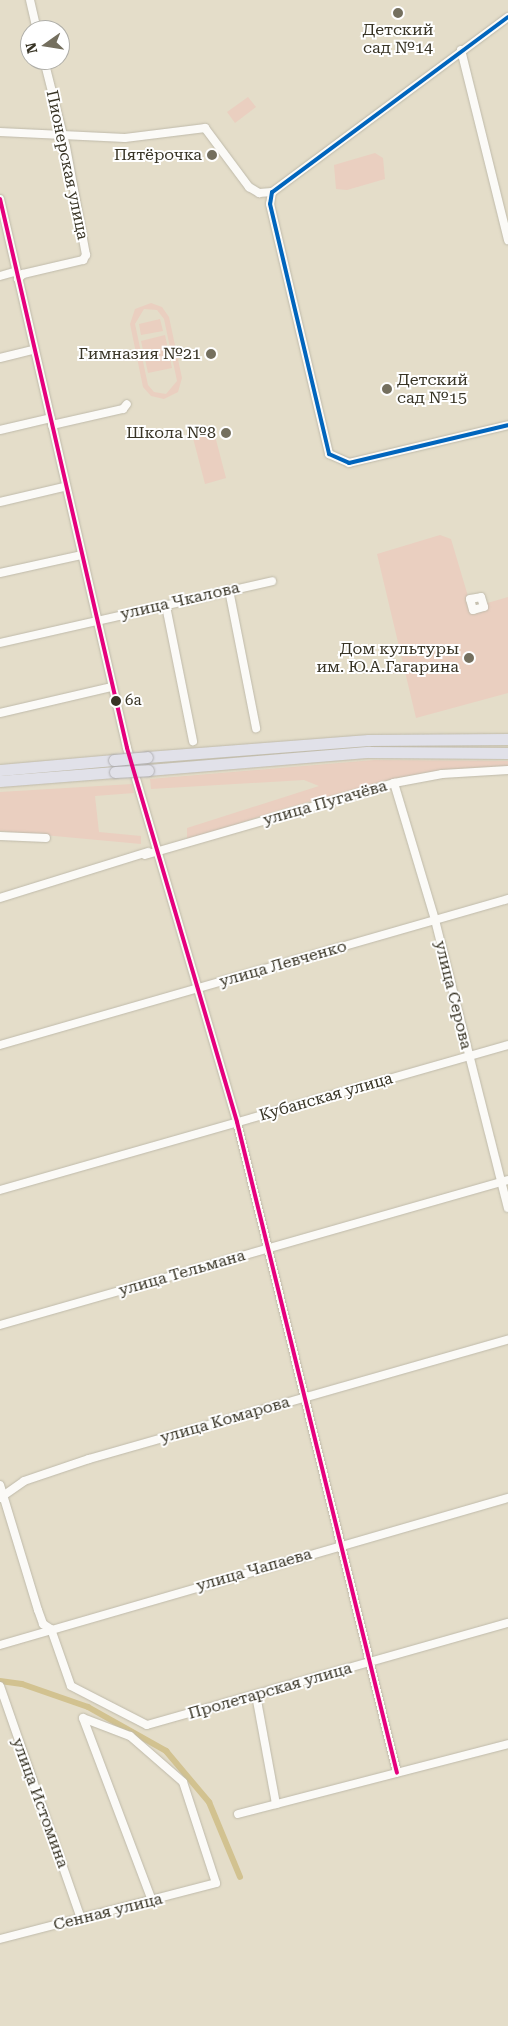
<!DOCTYPE html>
<html>
<head>
<meta charset="utf-8">
<style>
  body { margin:0 }
  #map { position:relative; width:508px; height:2026px; overflow:hidden; background:#e4ddc9; font-family:"Roboto Serif",serif }
  div>[style] { position:absolute }
  .green>* { inset:0; background:#eacfc0 }
  .canal>* { height:6px; margin:-3px; padding:0 3px; transform-origin:3px; border-radius:3px; background:#d2c290 }
  .roads { filter:drop-shadow(0 0 1px #bfbaaa) drop-shadow(0 0 1px #bfbaaa) }
  .minor>* { height:8px; margin:-4px; padding:0 4px; transform-origin:4px; border-radius:4px; background:#fbfaf7 }
  .highway>* { height:11px; margin:-5.5px; padding:0 5.5px; transform-origin:5.5px; border-radius:5.5px; background:#e1e1e9 }
  .bridges { filter:drop-shadow(0 0 1px #afaeb0) drop-shadow(0 0 1px #afaeb0) }
  .highway-bridge>* { height:11px; margin:-5.5px; padding:0 5.5px; transform-origin:5.5px; border-radius:5.5px; background:#e1e1e9 }
  .bus-1>* { height:4px; margin:-2px; padding:0 2px; transform-origin:2px; border-radius:2px; background:#e5007d }
  .bus-2>* { height:4px; margin:-2px; padding:0 2px; transform-origin:2px; border-radius:2px; background:#0065bd }
  .dots>* { width:14px; height:14px; translate:-50% -50%; box-sizing:border-box; border:2px solid #fff; border-radius:50% }
  span { translate:-50% -50%; white-space:nowrap; text-align:center; line-height:1.15; -webkit-text-stroke:4px #fff; paint-order:stroke }
  .bus-label { font-size:15px; color:#383425 }
  .left { translate:0 -50%; text-align:left }
  .poi-label { font-size:16px; color:#383425 }
  .right { translate:-100% -50%; text-align:right }
  .street-label { font-size:16px; color:#383425 }
  .north { position:absolute; left:20px; top:20px; width:50px; height:50px; box-sizing:border-box; background:#fff; border:1px solid #afaea8; border-radius:50%; rotate:257deg; font-size:14px; font-weight:700; line-height:20px; text-align:center; color:#383425 }
  .north::after { content:''; display:block; margin:auto; width:18px; height:22px; background:#746f5e; clip-path:polygon(50% 0,100% 100%,50% 72%,0 100%) }
</style>
</head>
<body>
<div id="map">
  <div class="green">
    <div style="clip-path:polygon(248px 97px,256px 107px,235px 123px,227px 112px)"></div>
    <div style="clip-path:polygon(375px 153px,383px 158px,385px 179px,347px 190px,336px 189px,334px 165px)"></div>
    <div style="clip-path:polygon(evenodd,151px 303px,162px 307px,169px 317px,182px 378px,178px 392px,164px 399px,151px 396px,143px 387px,130px 324px,135px 309px,151px 303px,144px 309px,157px 310px,164px 319px,177px 381px,166px 394px,154px 392px,148px 385px,135px 324px,144px 309px)"></div>
    <div style="clip-path:polygon(160px 319px,163px 331px,141px 335px,139px 324px)"></div>
    <div style="clip-path:polygon(165px 335px,172px 368px,148px 373px,141px 341px)"></div>
    <div style="clip-path:polygon(214px 432px,226px 478px,205px 484px,193px 438px)"></div>
    <div style="clip-path:polygon(440px 535px,451px 539px,473px 613px,484px 604px,508px 597px,508px 693px,416px 718px,377px 554px)"></div>
    <div style="clip-path:polygon(374px 760px,508px 761px,508px 768px,429px 772px,384px 781px,279px 810px,187px 841px,187px 828px,319px 786px,304px 780px,151px 789px,150px 779px)"></div>
    <div style="clip-path:polygon(132px 784px,134px 793px,95px 796px,99px 832px,141px 836px,141px 844px,0 831px,0 792px)"></div>
  </div>
  <div class="canal">
    <div style="left:0;top:1681px;width:22px;rotate:8deg"></div>
    <div style="left:22px;top:1684px;width:70px;rotate:19.2deg"></div>
    <div style="left:88px;top:1707px;width:90px;rotate:29.4deg"></div>
    <div style="left:166px;top:1751px;width:67px;rotate:49.9deg"></div>
    <div style="left:209px;top:1802px;width:81px;rotate:67.5deg"></div>
  </div>
  <div class="roads">
    <div class="minor">
      <div style="left:30px;top:0;width:31px;rotate:77deg"></div>
      <div style="left:508px;top:17px;width:294px;rotate:143.4deg"></div>
      <div style="left:272px;top:192px;width:12px;rotate:99deg"></div>
      <div style="left:270px;top:204px;width:257px;rotate:76.7deg"></div>
      <div style="left:329px;top:454px;width:22px;rotate:24deg"></div>
      <div style="left:349px;top:463px;width:163px;rotate:-13.4deg"></div>
      <div style="left:461px;top:50px;width:196px;rotate:76.1deg"></div>
      <div style="left:0;top:132px;width:125px;rotate:2.7deg"></div>
      <div style="left:125px;top:138px;width:81px;rotate:-7.1deg"></div>
      <div style="left:205px;top:128px;width:74px;rotate:53.3deg"></div>
      <div style="left:249px;top:187px;width:12px;rotate:31deg"></div>
      <div style="left:259px;top:193px;width:13px;rotate:-4deg"></div>
      <div style="left:0;top:199px;width:563px;rotate:76.97deg"></div>
      <div style="left:127px;top:748px;width:390px;rotate:73.6deg"></div>
      <div style="left:237px;top:1122px;width:670px;rotate:76.19deg"></div>
      <div style="left:0;top:276px;width:15px;rotate:-16deg"></div>
      <div style="left:18px;top:279px;width:7px;rotate:-45deg"></div>
      <div style="left:23px;top:274px;width:62px;rotate:-13.1deg"></div>
      <div style="left:83px;top:260px;width:6px;rotate:-59deg"></div>
      <div style="left:86px;top:255px;width:110px;rotate:-100.5deg"></div>
      <div style="left:66px;top:147px;width:90px;rotate:-104.2deg"></div>
      <div style="left:0;top:358px;width:33px;rotate:-14deg"></div>
      <div style="left:52px;top:425px;width:73px;rotate:-12.7deg"></div>
      <div style="left:123px;top:409px;width:6px;rotate:-51deg"></div>
      <div style="left:0;top:430px;width:52px;rotate:-13.2deg"></div>
      <div style="left:0;top:502px;width:66px;rotate:-13.2deg"></div>
      <div style="left:0;top:573px;width:83px;rotate:-12.5deg"></div>
      <div style="left:229px;top:590px;width:141px;rotate:78.9deg"></div>
      <div style="left:481px;top:597px;width:10px;rotate:73deg"></div>
      <div style="left:484px;top:607px;width:11px;rotate:165deg"></div>
      <div style="left:473px;top:610px;width:11px;rotate:-105deg"></div>
      <div style="left:470px;top:599px;width:11px;rotate:-10deg"></div>
      <div style="left:166px;top:606px;width:138px;rotate:78.7deg"></div>
      <div style="left:0;top:643px;width:279px;rotate:-12.8deg"></div>
      <div style="left:0;top:713px;width:115px;rotate:-13.1deg"></div>
      <div style="left:394px;top:783px;width:143px;rotate:73.3deg"></div>
      <div style="left:435px;top:920px;width:297px;rotate:75.8deg"></div>
      <div style="left:0;top:836px;width:46px;rotate:2.5deg"></div>
      <div style="left:145px;top:855px;width:259px;rotate:-16.1deg"></div>
      <div style="left:394px;top:783px;width:49px;rotate:-10.6deg"></div>
      <div style="left:442px;top:774px;width:66px;rotate:-3.5deg"></div>
      <div style="left:0;top:898px;width:155px;rotate:-17.3deg"></div>
      <div style="left:0;top:1045px;width:529px;rotate:-16.03deg"></div>
      <div style="left:0;top:1190px;width:528px;rotate:-15.93deg"></div>
      <div style="left:0;top:1325px;width:528px;rotate:-15.93deg"></div>
      <div style="left:0;top:1485px;width:131px;rotate:73.1deg"></div>
      <div style="left:38px;top:1610px;width:15px;rotate:70deg"></div>
      <div style="left:43px;top:1624px;width:9px;rotate:32deg"></div>
      <div style="left:51px;top:1629px;width:60px;rotate:70.7deg"></div>
      <div style="left:71px;top:1686px;width:85px;rotate:27.2deg"></div>
      <div style="left:147px;top:1725px;width:375px;rotate:-15.8deg"></div>
      <div style="left:0;top:1498px;width:29px;rotate:-35deg"></div>
      <div style="left:24px;top:1481px;width:69px;rotate:-18.7deg"></div>
      <div style="left:89px;top:1459px;width:436px;rotate:-15.9deg"></div>
      <div style="left:0;top:1645px;width:529px;rotate:-16.14deg"></div>
      <div style="left:0;top:1686px;width:247px;rotate:70.8deg"></div>
      <div style="left:256px;top:1695px;width:111px;rotate:79.6deg"></div>
      <div style="left:83px;top:1718px;width:196px;rotate:69.3deg"></div>
      <div style="left:238px;top:1814px;width:279px;rotate:-14.5deg"></div>
      <div style="left:0;top:1939px;width:223px;rotate:-14.5deg"></div>
      <div style="left:216px;top:1883px;width:106px;rotate:-108.1deg"></div>
      <div style="left:183px;top:1782px;width:70px;rotate:-139deg"></div>
      <div style="left:130px;top:1736px;width:50px;rotate:-159deg"></div>
    </div>
    <div class="highway">
      <div style="left:147px;top:757px;width:222px;rotate:-4.4deg"></div>
      <div style="left:368px;top:740px;width:140px;rotate:-0.4deg"></div>
      <div style="left:0;top:770px;width:114px;rotate:-5deg"></div>
      <div style="left:148px;top:770px;width:222px;rotate:-4.7deg"></div>
      <div style="left:369px;top:752px;width:139px;rotate:0.4deg"></div>
      <div style="left:0;top:781px;width:115px;rotate:-4.5deg"></div>
    </div>
  </div>
  <div class="bridges">
    <div class="highway-bridge">
      <div style="left:114px;top:760px;width:33px;rotate:-5deg"></div>
      <div style="left:115px;top:772px;width:33px;rotate:-3deg"></div>
    </div>
  </div>
  <div class="bus-1">
    <div style="left:0;top:199px;width:563px;rotate:76.97deg"></div>
    <div style="left:127px;top:748px;width:390px;rotate:73.6deg"></div>
    <div style="left:237px;top:1122px;width:670px;rotate:76.19deg"></div>
  </div>
  <div class="bus-2">
    <div style="left:508px;top:17px;width:294px;rotate:143.4deg"></div>
    <div style="left:272px;top:192px;width:12px;rotate:99deg"></div>
    <div style="left:270px;top:204px;width:257px;rotate:76.7deg"></div>
    <div style="left:329px;top:454px;width:22px;rotate:24deg"></div>
    <div style="left:349px;top:463px;width:163px;rotate:-13.4deg"></div>
  </div>
  <div class="dots">
    <div style="left:398px;top:13px;background:#746f5e"></div>
    <div style="left:212px;top:155px;background:#746f5e"></div>
    <div style="left:211px;top:354px;background:#746f5e"></div>
    <div style="left:387px;top:389px;background:#746f5e"></div>
    <div style="left:226px;top:433px;background:#746f5e"></div>
    <div style="left:469px;top:658px;background:#746f5e"></div>
    <div style="left:116px;top:701px;background:#383425"></div>
  </div>
  <div class="bus-label">
    <span class="left" style="left:125px;top:701px">6а</span>
  </div>
  <div class="poi-label">
    <span style="left:398px;top:39px">Детский<br>сад №14</span>
    <span class="right" style="left:202px;top:155px">Пятёрочка</span>
    <span class="right" style="left:201px;top:354px">Гимназия №21</span>
    <span class="left" style="left:397px;top:389px">Детский<br>сад №15</span>
    <span class="right" style="left:216px;top:433px">Школа №8</span>
    <span class="right" style="left:459px;top:658px">Дом культуры<br>им. Ю.А.Гагарина</span>
  </div>
  <div class="street-label">
    <span style="left:67px;top:165px;rotate:78deg">Пионерская улица</span>
    <span style="left:180px;top:601px;rotate:-13deg">улица Чкалова</span>
    <span style="left:325px;top:803px;rotate:-16deg">улица Пугачёва</span>
    <span style="left:283px;top:964px;rotate:-16deg">улица Левченко</span>
    <span style="left:453px;top:995px;rotate:76deg">улица Серова</span>
    <span style="left:326px;top:1097px;rotate:-16deg">Кубанская улица</span>
    <span style="left:182px;top:1273px;rotate:-16deg">улица Тельмана</span>
    <span style="left:225px;top:1420px;rotate:-16deg">улица Комарова</span>
    <span style="left:254px;top:1570px;rotate:-16deg">улица Чапаева</span>
    <span style="left:270px;top:1691px;rotate:-16deg">Пролетарская улица</span>
    <span style="left:40px;top:1803px;rotate:70deg">улица Истомина</span>
    <span style="left:108px;top:1912px;rotate:-14deg">Сенная улица</span>
  </div>
  <div class="north">N</div>
</div>
</body>
</html>
